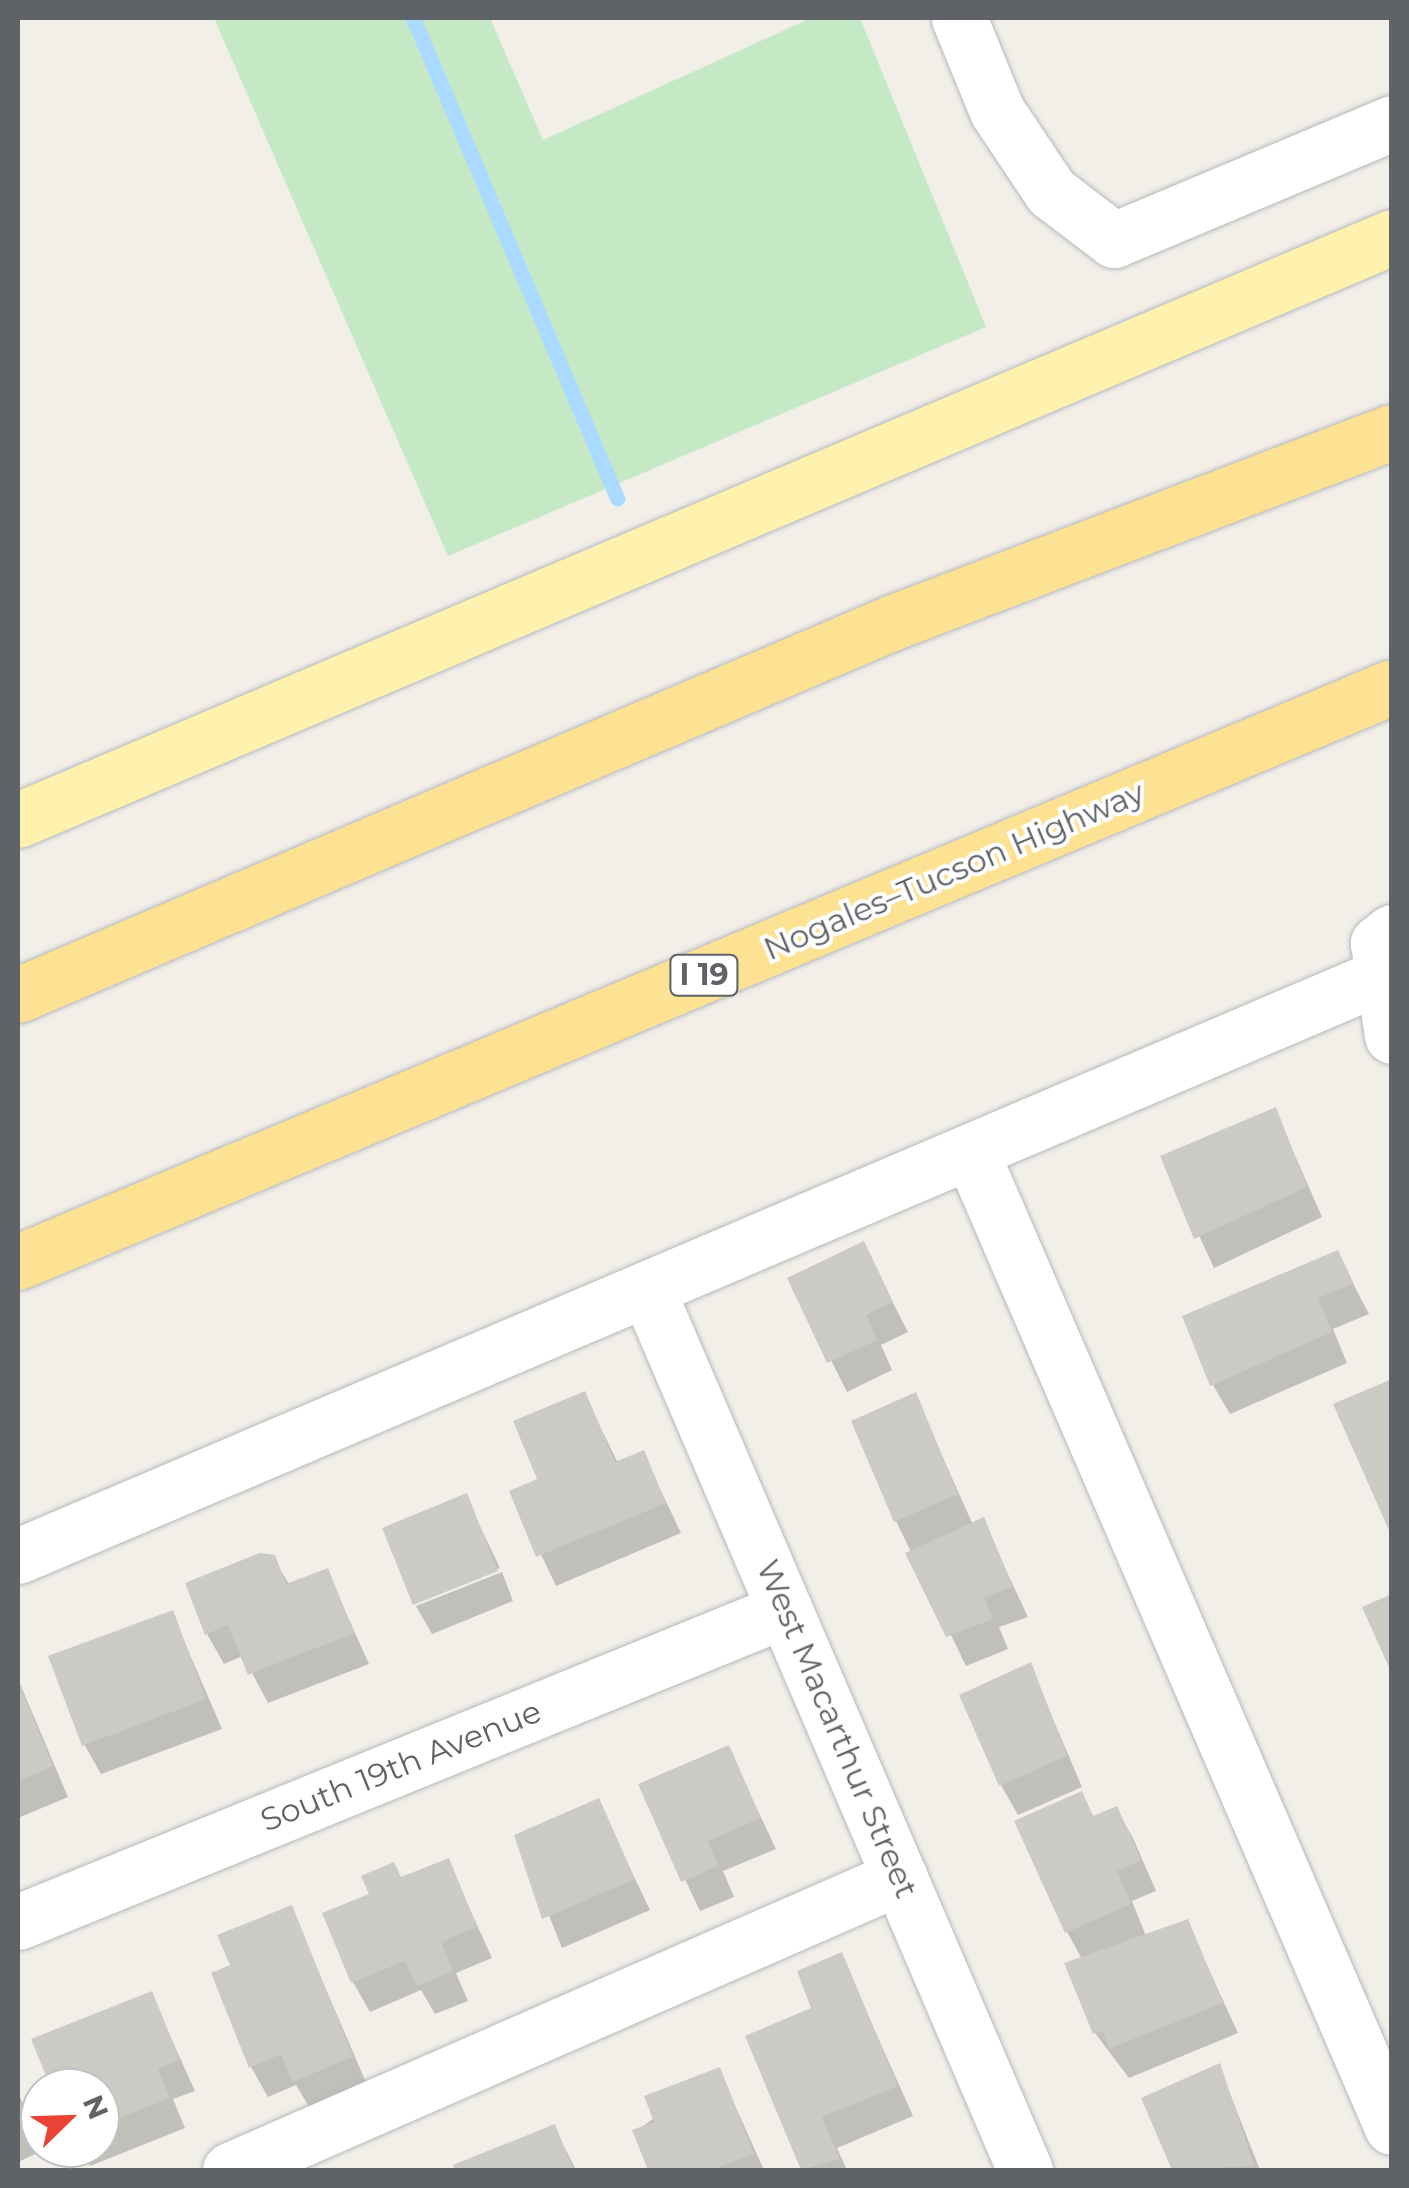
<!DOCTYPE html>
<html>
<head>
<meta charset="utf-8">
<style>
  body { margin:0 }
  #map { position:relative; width:1409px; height:2188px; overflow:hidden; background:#f1efe8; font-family:Montserrat,sans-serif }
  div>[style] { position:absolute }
  .green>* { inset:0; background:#c5e8c5 }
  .shadow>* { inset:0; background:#0003 }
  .stream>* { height:15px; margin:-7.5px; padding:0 7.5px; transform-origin:7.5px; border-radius:7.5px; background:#aadaff }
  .building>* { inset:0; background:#cccac5 }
  .roads { filter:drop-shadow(0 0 2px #b5b8bc) drop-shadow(0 0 2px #b5b8bc) }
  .minor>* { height:55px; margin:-27.5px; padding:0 27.5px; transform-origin:27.5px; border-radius:27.5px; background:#fff }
  .major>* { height:55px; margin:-27.5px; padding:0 27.5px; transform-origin:27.5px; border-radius:27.5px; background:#fff2af }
  .highway>* { height:55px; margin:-27.5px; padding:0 27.5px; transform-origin:27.5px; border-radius:27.5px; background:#fde293 }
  span { translate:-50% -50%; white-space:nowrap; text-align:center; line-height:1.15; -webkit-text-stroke:8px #fff; paint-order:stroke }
  .shield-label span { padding:2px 8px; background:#fff; border:2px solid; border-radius:8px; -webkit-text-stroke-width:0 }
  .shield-label { font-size:30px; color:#5f6368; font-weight:700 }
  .street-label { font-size:32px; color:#5f6368 }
  .frame { position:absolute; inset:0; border:20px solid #5f6368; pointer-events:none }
  .north { position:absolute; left:20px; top:2068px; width:100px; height:100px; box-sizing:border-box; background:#fff; border:2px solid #bfc1c3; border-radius:50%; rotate:67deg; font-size:28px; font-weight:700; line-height:40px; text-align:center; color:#5f6368 }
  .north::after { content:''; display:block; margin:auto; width:35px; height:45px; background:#ea4335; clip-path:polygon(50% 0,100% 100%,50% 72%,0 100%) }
</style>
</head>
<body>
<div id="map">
  <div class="green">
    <div style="clip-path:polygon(214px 18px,490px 18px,543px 140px,811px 18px,860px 18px,986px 327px,448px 556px)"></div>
  </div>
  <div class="shadow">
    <div style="clip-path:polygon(1275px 1110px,1322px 1217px,1214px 1268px,1163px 1157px)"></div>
    <div style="clip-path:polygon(863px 1245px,908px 1332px,881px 1345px,892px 1370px,847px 1392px,790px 1279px)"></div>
    <div style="clip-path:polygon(1337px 1253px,1369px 1314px,1333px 1329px,1347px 1363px,1230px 1414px,1213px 1385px)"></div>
    <div style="clip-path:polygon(584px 1394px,618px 1463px,643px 1453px,681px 1533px,556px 1586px,512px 1493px,540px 1481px)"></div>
    <div style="clip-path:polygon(915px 1395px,973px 1525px,983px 1521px,1028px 1617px,999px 1627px,1008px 1649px,966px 1666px,896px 1521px)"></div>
    <div style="clip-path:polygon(466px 1497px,500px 1568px,415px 1601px)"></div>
    <div style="clip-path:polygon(273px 1557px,290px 1586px,327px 1571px,369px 1664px,268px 1703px,243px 1656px,224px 1664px,207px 1634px)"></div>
    <div style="clip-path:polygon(502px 1572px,513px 1601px,432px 1634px,416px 1606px)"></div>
    <div style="clip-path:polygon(172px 1613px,222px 1729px,101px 1774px,84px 1744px)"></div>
    <div style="clip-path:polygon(1030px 1665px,1082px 1787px,1018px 1815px,1001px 1785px)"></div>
    <div style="clip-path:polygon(18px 1679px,68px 1797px,18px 1818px)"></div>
    <div style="clip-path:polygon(728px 1748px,776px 1849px,723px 1871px,734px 1897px,700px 1911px,641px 1786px)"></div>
    <div style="clip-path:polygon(1081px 1794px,1095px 1819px,1116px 1809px,1133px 1838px,1156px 1891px,1132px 1901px,1146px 1936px,1187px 1922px,1238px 2033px,1129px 2078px,1095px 2033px,1082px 1959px,1067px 1932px)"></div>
    <div style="clip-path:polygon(598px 1802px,650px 1910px,562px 1948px,517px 1836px)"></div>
    <div style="clip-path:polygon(448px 1861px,492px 1958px,456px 1973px,468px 2001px,435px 2014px,421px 1990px,370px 2012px,353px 1982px)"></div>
    <div style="clip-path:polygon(291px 1908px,368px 2087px,311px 2110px,296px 2085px,268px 2097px,251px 2067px,233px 1967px)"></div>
    <div style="clip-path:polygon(841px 1955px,913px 2116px,837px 2148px,847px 2170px,804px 2170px,748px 2038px,815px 2010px)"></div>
    <div style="clip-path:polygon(151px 1994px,195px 2091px,173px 2099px,185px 2128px,90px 2166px,80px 2148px,100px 2148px,100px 2088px,54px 2088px)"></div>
    <div style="clip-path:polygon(1219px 2066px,1260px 2170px,1175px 2170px,1144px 2099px)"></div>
    <div style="clip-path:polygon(719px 2070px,764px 2170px,650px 2170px,635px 2132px)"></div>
    <div style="clip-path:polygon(18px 2092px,42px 2151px,18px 2162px)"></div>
    <div style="clip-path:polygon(554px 2127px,576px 2170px,458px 2170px,456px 2166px)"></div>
  </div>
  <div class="stream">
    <div style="left:413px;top:18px;width:522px;rotate:66.97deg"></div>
  </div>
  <div class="building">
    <div style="clip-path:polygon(1276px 1107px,1307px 1187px,1194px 1239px,1160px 1156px)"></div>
    <div style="clip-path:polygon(864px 1241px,893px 1302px,866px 1315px,877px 1340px,827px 1363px,787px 1278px)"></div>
    <div style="clip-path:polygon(1338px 1250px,1354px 1284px,1318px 1298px,1332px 1332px,1210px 1386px,1182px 1316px)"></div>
    <div style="clip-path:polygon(1392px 1379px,1392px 1537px,1333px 1404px)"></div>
    <div style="clip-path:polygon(585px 1391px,615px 1462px,644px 1450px,666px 1503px,536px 1557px,509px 1491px,537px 1479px,513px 1421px)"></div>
    <div style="clip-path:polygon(916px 1392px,958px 1494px,894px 1522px,851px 1421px)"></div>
    <div style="clip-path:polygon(467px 1493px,498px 1571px,413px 1605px,382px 1528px)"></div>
    <div style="clip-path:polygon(984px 1517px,1013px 1587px,984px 1597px,993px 1619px,946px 1637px,905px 1553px)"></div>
    <div style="clip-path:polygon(260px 1553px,275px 1555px,286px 1584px,328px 1568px,354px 1633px,248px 1675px,228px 1625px,205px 1635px,185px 1583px)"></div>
    <div style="clip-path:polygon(1392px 1594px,1392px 1674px,1362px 1607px)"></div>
    <div style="clip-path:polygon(173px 1610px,206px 1699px,82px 1746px,48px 1656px)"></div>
    <div style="clip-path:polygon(1031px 1662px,1067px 1756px,999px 1786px,959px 1695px)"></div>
    <div style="clip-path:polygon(18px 1681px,53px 1766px,18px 1781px)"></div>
    <div style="clip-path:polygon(729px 1745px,761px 1818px,708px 1841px,718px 1866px,681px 1882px,638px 1784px)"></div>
    <div style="clip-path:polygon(1082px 1791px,1093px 1816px,1117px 1806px,1141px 1860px,1117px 1871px,1131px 1904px,1065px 1933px,1014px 1821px)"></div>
    <div style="clip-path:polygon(599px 1798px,635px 1879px,542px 1919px,514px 1835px)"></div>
    <div style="clip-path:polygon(449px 1858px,477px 1927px,441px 1942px,453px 1971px,416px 1986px,405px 1961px,351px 1983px,322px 1913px,369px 1894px,361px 1876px,394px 1862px,401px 1877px)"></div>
    <div style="clip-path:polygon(292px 1905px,353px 2057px,292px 2082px,281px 2054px,249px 2068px,211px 1973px,230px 1965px,217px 1935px)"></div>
    <div style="clip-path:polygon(1188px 1919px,1223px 2003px,1109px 2049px,1103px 2031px,1093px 2034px,1064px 1963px)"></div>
    <div style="clip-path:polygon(842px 1952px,898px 2086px,822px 2117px,840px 2159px,801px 2170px,745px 2036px,811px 2008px,797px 1971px)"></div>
    <div style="clip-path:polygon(152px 1991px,180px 2060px,158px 2069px,170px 2098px,100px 2126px,100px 2088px,51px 2088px,31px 2039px)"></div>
    <div style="clip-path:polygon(1220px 2063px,1254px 2166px,1172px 2170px,1141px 2098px)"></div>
    <div style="clip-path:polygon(720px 2067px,754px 2154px,710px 2170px,648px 2170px,632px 2130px,654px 2122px,644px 2096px)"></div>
    <div style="clip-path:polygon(18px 2098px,27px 2121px,18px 2125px)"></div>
    <div style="clip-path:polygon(555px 2124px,573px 2170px,455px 2170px,453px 2165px)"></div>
  </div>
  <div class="roads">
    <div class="minor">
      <div style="left:959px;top:18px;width:100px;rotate:67.8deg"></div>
      <div style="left:997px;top:111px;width:97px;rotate:56.3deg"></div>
      <div style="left:1051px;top:192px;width:79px;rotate:37.3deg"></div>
      <div style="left:1114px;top:240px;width:302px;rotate:-22.8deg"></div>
      <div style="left:1392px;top:932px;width:18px;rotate:142deg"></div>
      <div style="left:1378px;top:943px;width:94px;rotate:81.4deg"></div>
      <div style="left:971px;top:1152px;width:1062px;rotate:66.65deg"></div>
      <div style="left:647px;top:1289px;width:959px;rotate:66.78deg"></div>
      <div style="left:18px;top:1556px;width:1482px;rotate:-23.04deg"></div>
      <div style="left:18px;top:1922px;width:828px;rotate:-22.14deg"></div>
      <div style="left:230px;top:2170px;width:731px;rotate:-23.62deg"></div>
    </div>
    <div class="major">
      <div style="left:18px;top:820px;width:1493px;rotate:-22.99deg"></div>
    </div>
    <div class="highway">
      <div style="left:18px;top:995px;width:949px;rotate:-23.08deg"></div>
      <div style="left:891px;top:623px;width:536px;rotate:-20.87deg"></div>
      <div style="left:18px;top:1262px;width:1489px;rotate:-22.71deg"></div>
    </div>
  </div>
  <div class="shield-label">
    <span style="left:704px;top:975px">I 19</span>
  </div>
  <div class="street-label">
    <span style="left:954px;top:871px;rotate:-23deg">Nogales–Tucson Highway</span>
    <span style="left:837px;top:1729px;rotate:67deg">West Macarthur Street</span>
    <span style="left:401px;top:1766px;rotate:-22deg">South 19th Avenue</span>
  </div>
  <div class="frame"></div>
  <div class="north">N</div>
</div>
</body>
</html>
